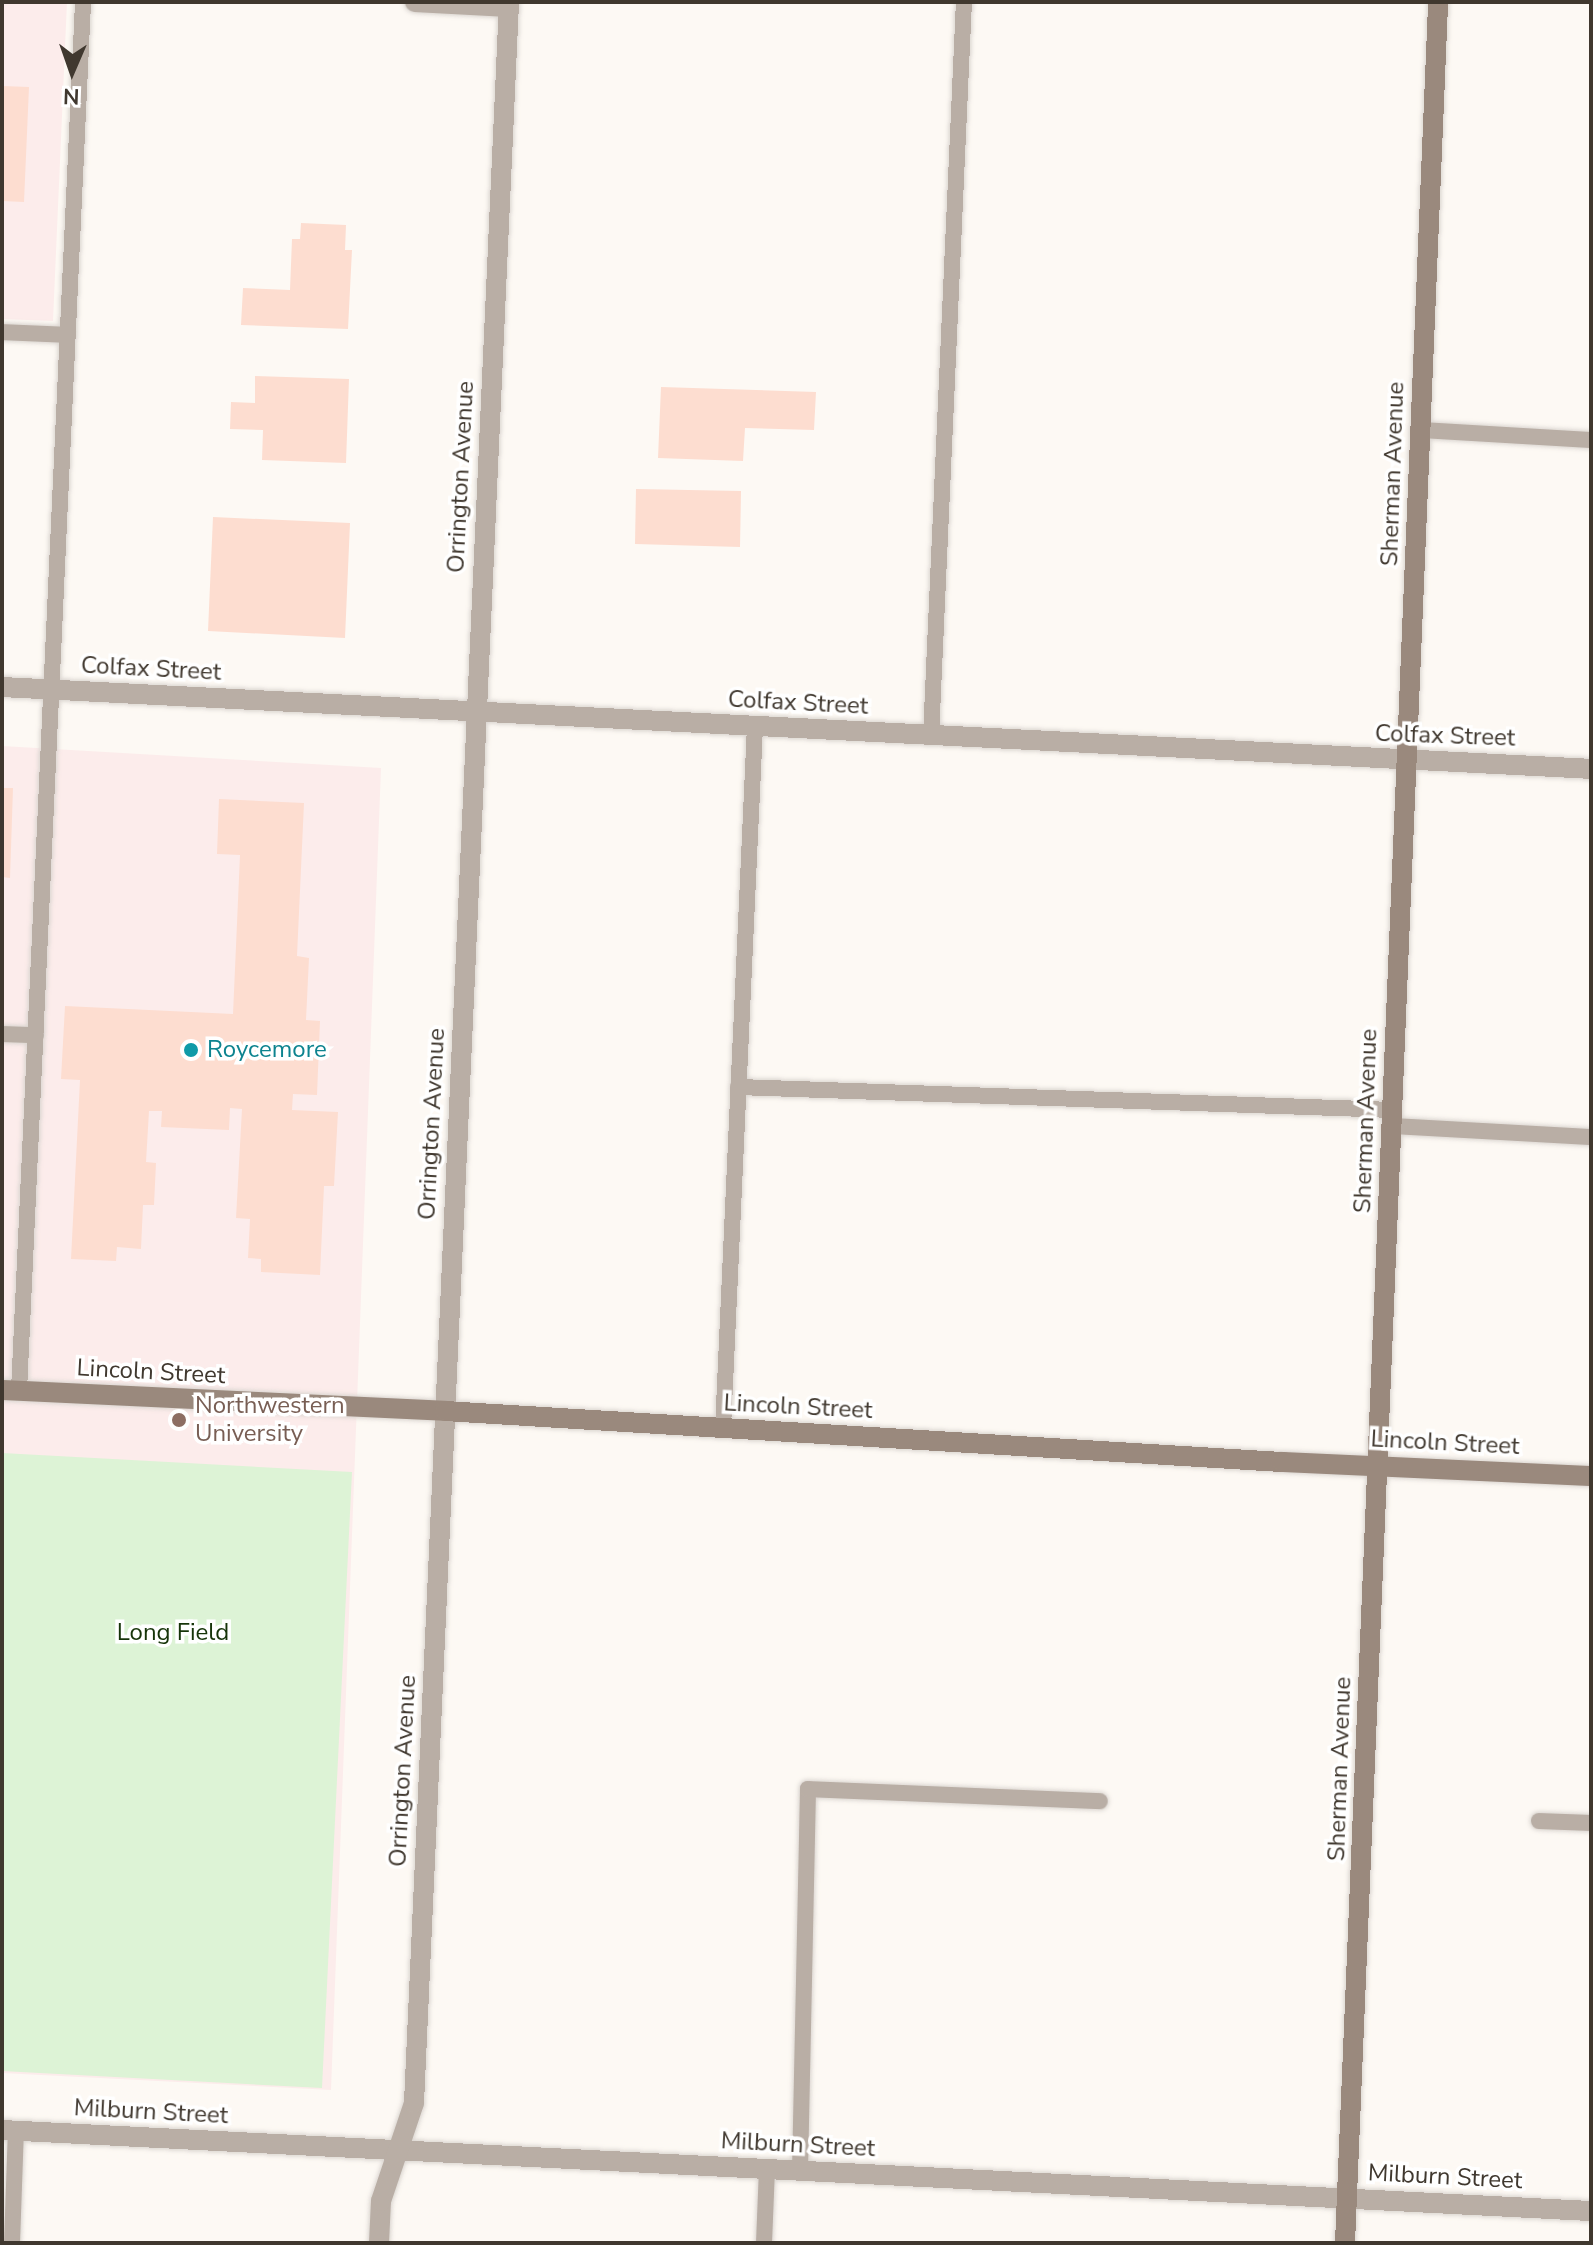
<!DOCTYPE html>
<html>
<head>
<meta charset="utf-8">
<style>
  body { margin:0 }
  #map { position:relative; width:1593px; height:2245px; overflow:hidden; background:#fdf9f4; font-family:"Nunito Sans",sans-serif }
  div>[style] { position:absolute }
  .education>* { inset:0; background:#fceceb }
  .green>* { inset:0; background:#ddf3d6 }
  .building>* { inset:0; background:#fdddd0 }
  .roads { filter:drop-shadow(0 0 2px #dbd6d1) drop-shadow(0 0 2px #dbd6d1) }
  .lane>* { height:16px; margin:-8px; padding:0 8px; transform-origin:8px; border-radius:8px; background:#b9aea5 }
  .street>* { height:20px; margin:-10px; padding:0 10px; transform-origin:10px; border-radius:10px; background:#b9aea5 }
  .secondary>* { height:20px; margin:-10px; padding:0 10px; transform-origin:10px; border-radius:10px; background:#9a897d }
  .dots>* { width:22px; height:22px; translate:-50% -50%; box-sizing:border-box; border:4px solid #fff; border-radius:50% }
  span { translate:-50% -50%; white-space:nowrap; text-align:center; line-height:1.15; -webkit-text-stroke:7px #fff; paint-order:stroke }
  .street-label { font-size:24px; color:#40382f }
  .culture-label { font-size:24px; color:#0d838f }
  .left { translate:0 -50%; text-align:left }
  .education-label { font-size:24px; color:#785e54 }
  .park-label { font-size:24px; color:#163409 }
  .frame { position:absolute; inset:0; border:4px solid #40382f; pointer-events:none }
  .north { position:absolute; left:32px; top:32px; width:80px; height:80px; -webkit-text-stroke:6px #fff; paint-order:stroke; rotate:182deg; font-size:22px; font-weight:700; line-height:32px; text-align:center; color:#40382f }
  .north::after { content:''; display:block; margin:auto; width:28px; height:36px; background:#40382f; clip-path:polygon(50% 0,100% 100%,50% 72%,0 100%) }
</style>
</head>
<body>
<div id="map">
  <div class="education">
    <div style="clip-path:polygon(2px 2px,67px 2px,53px 321px,2px 319px)"></div>
    <div style="clip-path:polygon(2px 746px,381px 768px,331px 2090px,2px 2073px)"></div>
  </div>
  <div class="green">
    <div style="clip-path:polygon(2px 1453px,352px 1472px,322px 2088px,2px 2071px)"></div>
  </div>
  <div class="building">
    <div style="clip-path:polygon(2px 86px,29px 87px,24px 202px,2px 201px)"></div>
    <div style="clip-path:polygon(301px 223px,346px 225px,345px 250px,352px 250px,348px 329px,241px 325px,243px 288px,290px 290px,292px 239px,300px 239px)"></div>
    <div style="clip-path:polygon(255px 376px,349px 379px,346px 463px,262px 460px,263px 430px,230px 429px,231px 402px,255px 403px)"></div>
    <div style="clip-path:polygon(661px 387px,816px 392px,814px 430px,745px 428px,743px 461px,658px 458px)"></div>
    <div style="clip-path:polygon(636px 489px,741px 491px,740px 547px,635px 544px)"></div>
    <div style="clip-path:polygon(213px 517px,350px 523px,345px 638px,208px 631px)"></div>
    <div style="clip-path:polygon(2px 788px,13px 788px,10px 878px,2px 877px)"></div>
    <div style="clip-path:polygon(219px 799px,304px 803px,297px 956px,309px 958px,306px 1020px,320px 1021px,317px 1095px,293px 1094px,292px 1110px,338px 1112px,334px 1186px,324px 1186px,320px 1275px,261px 1272px,261px 1259px,248px 1258px,250px 1219px,236px 1218px,242px 1109px,230px 1108px,229px 1130px,161px 1127px,162px 1111px,149px 1111px,146px 1162px,156px 1163px,154px 1205px,143px 1205px,141px 1249px,117px 1247px,116px 1261px,71px 1259px,80px 1080px,61px 1079px,65px 1006px,233px 1014px,240px 855px,217px 854px)"></div>
  </div>
  <div class="roads">
    <div class="lane">
      <div style="left:2px;top:332px;width:66px;rotate:2.6deg"></div>
      <div style="left:1421px;top:430px;width:170px;rotate:3.4deg"></div>
      <div style="left:931px;top:736px;width:735px;rotate:-87.43deg"></div>
      <div style="left:2px;top:1034px;width:34px;rotate:2deg"></div>
      <div style="left:738px;top:1087px;width:655px;rotate:2.01deg"></div>
      <div style="left:1392px;top:1126px;width:199px;rotate:3.2deg"></div>
      <div style="left:19px;top:1391px;width:1390px;rotate:-87.36deg"></div>
      <div style="left:723px;top:1428px;width:703px;rotate:-87.39deg"></div>
      <div style="left:1539px;top:1821px;width:52px;rotate:2.2deg"></div>
      <div style="left:800px;top:2171px;width:382px;rotate:-88.8deg"></div>
      <div style="left:808px;top:1789px;width:292px;rotate:2.4deg"></div>
      <div style="left:12px;top:2243px;width:112px;rotate:-88deg"></div>
      <div style="left:764px;top:2243px;width:74px;rotate:-87.7deg"></div>
    </div>
    <div class="street">
      <div style="left:415px;top:2px;width:93px;rotate:3.1deg"></div>
      <div style="left:2px;top:687px;width:1591px;rotate:2.95deg"></div>
      <div style="left:2px;top:2130px;width:1591px;rotate:2.92deg"></div>
      <div style="left:379px;top:2243px;width:42px;rotate:-87.3deg"></div>
      <div style="left:381px;top:2201px;width:103px;rotate:-71.4deg"></div>
      <div style="left:414px;top:2103px;width:2103px;rotate:-87.41deg"></div>
    </div>
    <div class="secondary">
      <div style="left:2px;top:1390px;width:443px;rotate:2.7deg"></div>
      <div style="left:445px;top:1411px;width:839px;rotate:3.49deg"></div>
      <div style="left:1282px;top:1462px;width:309px;rotate:2.6deg"></div>
      <div style="left:1345px;top:2243px;width:2243px;rotate:-87.62deg"></div>
    </div>
  </div>
  <div class="dots">
    <div style="left:191px;top:1050px;background:#0f9aa8"></div>
    <div style="left:179px;top:1420px;background:#8d6e63"></div>
  </div>
  <div class="street-label">
    <span style="left:1393px;top:474px;rotate:-88deg">Sherman Avenue</span>
    <span style="left:461px;top:477px;rotate:-87deg">Orrington Avenue</span>
    <span style="left:151px;top:669px;rotate:3deg">Colfax Street</span>
    <span style="left:798px;top:703px;rotate:3deg">Colfax Street</span>
    <span style="left:1445px;top:736px;rotate:2deg">Colfax Street</span>
    <span style="left:1366px;top:1121px;rotate:-88deg">Sherman Avenue</span>
    <span style="left:432px;top:1124px;rotate:-87deg">Orrington Avenue</span>
    <span style="left:151px;top:1372px;rotate:3deg">Lincoln Street</span>
    <span style="left:798px;top:1407px;rotate:3deg">Lincoln Street</span>
    <span style="left:1445px;top:1443px;rotate:3deg">Lincoln Street</span>
    <span style="left:1340px;top:1769px;rotate:-88deg">Sherman Avenue</span>
    <span style="left:403px;top:1771px;rotate:-87deg">Orrington Avenue</span>
    <span style="left:151px;top:2112px;rotate:3deg">Milburn Street</span>
    <span style="left:798px;top:2145px;rotate:3deg">Milburn Street</span>
    <span style="left:1445px;top:2177px;rotate:3deg">Milburn Street</span>
  </div>
  <div class="culture-label">
    <span class="left" style="left:207px;top:1050px">Roycemore</span>
  </div>
  <div class="education-label">
    <span class="left" style="left:195px;top:1420px">Northwestern<br>University</span>
  </div>
  <div class="park-label">
    <span style="left:173px;top:1633px">Long Field</span>
  </div>
  <div class="frame"></div>
  <div class="north">N</div>
</div>
</body>
</html>
